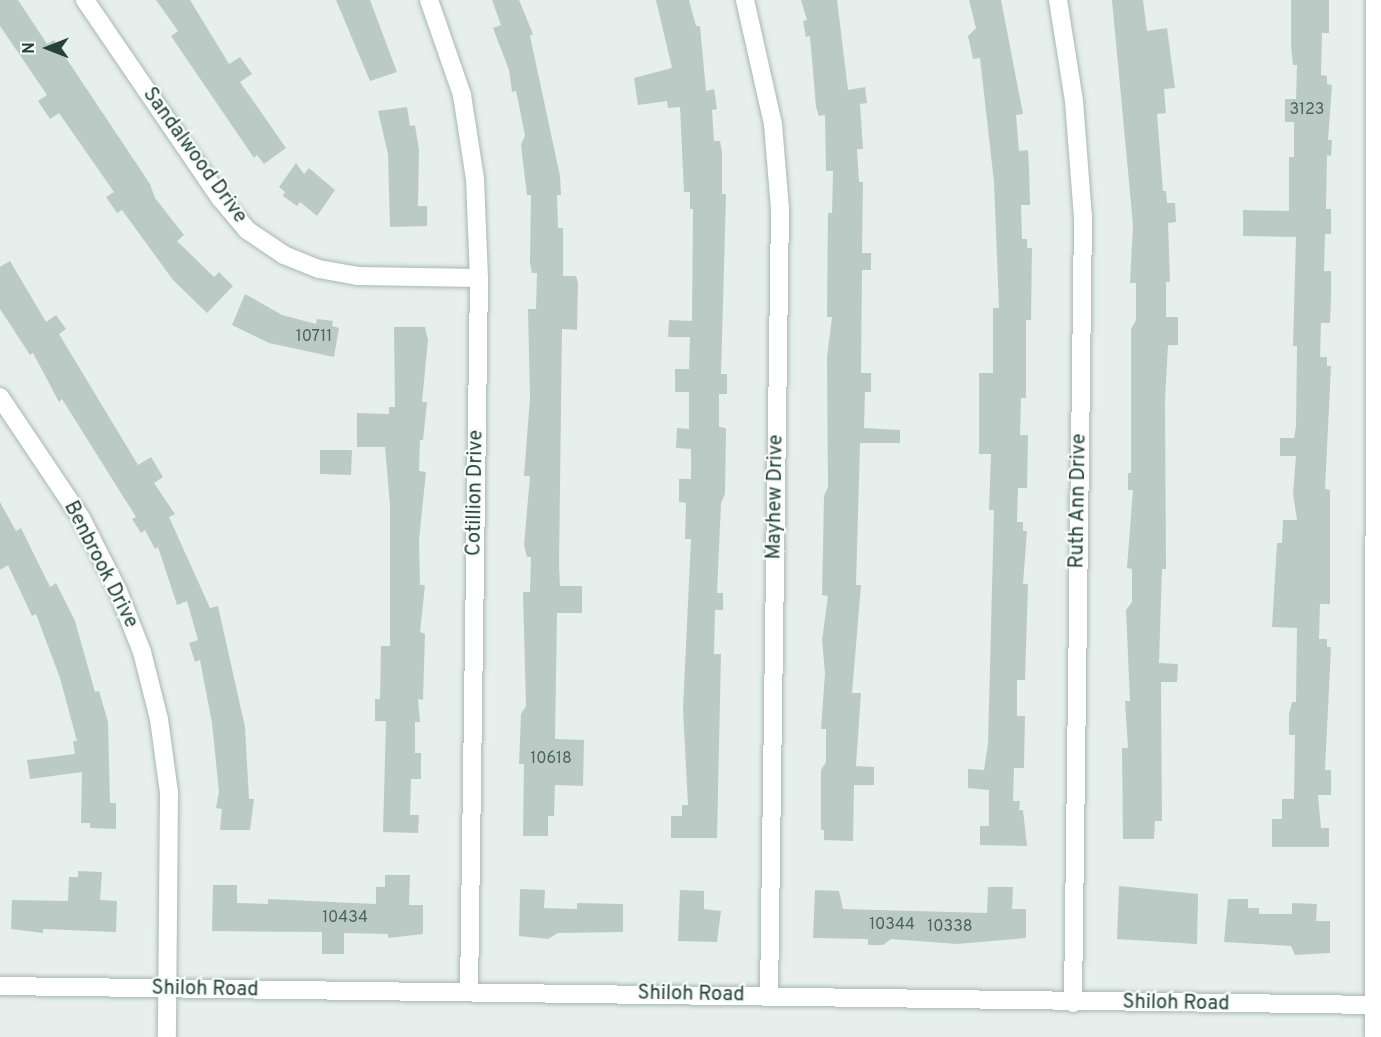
<!DOCTYPE html>
<html>
<head>
<meta charset="utf-8">
<style>
  body { margin:0 }
  #map { position:relative; width:1381px; height:1037px; overflow:hidden; background:#e6efeb; font-family:Overpass,sans-serif }
  div>[style] { position:absolute }
  .building>* { inset:0; background:#bbcac4 }
  .roads { filter:drop-shadow(0 0 2px #a8b8b2) drop-shadow(0 0 2px #a8b8b2) }
  .minor>* { height:18px; margin:-9px; padding:0 9px; transform-origin:9px; border-radius:9px; background:#fff }
  .secondary>* { height:18px; margin:-9px; padding:0 9px; transform-origin:9px; border-radius:9px; background:#fff }
  span { translate:-50% -50%; white-space:nowrap; text-align:center; line-height:1.15; -webkit-text-stroke:4.5px #f7fbf9; paint-order:stroke }
  .number-label { font-size:16px; color:#4a645c }
  .number-label span { -webkit-text-stroke-width:0 }
  .street-label { font-size:20px; color:#24423a }
  .north { position:absolute; left:18px; top:18px; width:60px; height:60px; -webkit-text-stroke:4px #f7fbf9; paint-order:stroke; rotate:270deg; font-size:16px; font-weight:700; line-height:24px; text-align:center; color:#24423a }
  .north::after { content:''; display:block; margin:auto; width:21px; height:27px; background:#24423a; clip-path:polygon(50% 0,100% 100%,50% 72%,0 100%) }
</style>
</head>
<body>
<div id="map">
  <div class="building">
    <div style="clip-path:polygon(0 0,18px 0,47px 44px,54px 40px,150px 184px,155px 198px,184px 235px,177px 241px,214px 277px,219px 272px,233px 286px,207px 313px,173px 280px,122px 210px,117px 213px,106px 197px,114px 192px,59px 113px,50px 119px,38px 101px,47px 95px,0 26px)"></div>
    <div style="clip-path:polygon(156px 0,190px 0,229px 64px,240px 57px,252px 74px,240px 82px,286px 148px,264px 164px,257px 155px,254px 158px,171px 36px,178px 31px)"></div>
    <div style="clip-path:polygon(336px 0,370px 0,397px 72px,370px 81px)"></div>
    <div style="clip-path:polygon(492px 0,519px 0,533px 34px,530px 36px,560px 176px,561px 195px,557px 195px,558px 228px,563px 228px,563px 276px,576px 276px,578px 283px,577px 330px,562px 329px,559px 566px,560px 586px,582px 586px,582px 613px,557px 613px,555px 739px,584px 740px,583px 786px,555px 785px,554px 816px,548px 816px,548px 836px,523px 836px,524px 764px,519px 764px,521px 714px,526px 706px,523px 592px,530px 592px,531px 557px,527px 557px,524px 545px,530px 476px,524px 476px,530px 398px,528px 309px,536px 309px,537px 273px,532px 273px,530px 263px,531px 195px,527px 195px,521px 145px,525px 135px,516px 91px,512px 92px,509px 70px,493px 28px,501px 25px)"></div>
    <div style="clip-path:polygon(656px 0,689px 0,696px 26px,700px 26px,706px 91px,714px 89px,717px 109px,712px 110px,714px 141px,720px 141px,722px 152px,722px 194px,726px 194px,721px 374px,727px 374px,727px 394px,719px 394px,719px 427px,726px 428px,725px 494px,721px 503px,717px 593px,723px 593px,723px 610px,715px 610px,714px 654px,721px 654px,717px 838px,671px 838px,671px 816px,682px 816px,682px 805px,688px 805px,683px 709px,691px 539px,685px 539px,686px 503px,679px 502px,679px 479px,691px 479px,691px 449px,676px 448px,677px 428px,689px 429px,689px 392px,675px 392px,675px 369px,689px 369px,690px 337px,668px 337px,669px 320px,692px 321px,693px 209px,690px 209px,690px 192px,684px 192px,680px 107px,668px 108px,667px 101px,638px 105px,634px 78px,672px 68px)"></div>
    <div style="clip-path:polygon(801px 0,837px 0,848px 90px,865px 87px,867px 103px,860px 104px,863px 149px,857px 149px,859px 182px,863px 182px,862px 253px,871px 253px,871px 270px,862px 270px,861px 373px,871px 373px,871px 392px,865px 392px,864px 428px,900px 430px,900px 443px,860px 443px,856px 585px,861px 585px,852px 693px,861px 693px,856px 766px,874px 767px,874px 785px,854px 785px,853px 841px,824px 840px,824px 830px,821px 830px,821px 770px,826px 762px,826px 729px,821px 729px,825px 673px,822px 640px,828px 596px,822px 595px,824px 496px,828px 487px,827px 357px,832px 317px,827px 317px,828px 213px,832px 213px,833px 171px,826px 171px,825px 115px,819px 116px,816px 107px,810px 36px,806px 37px,803px 21px,807px 20px)"></div>
    <div style="clip-path:polygon(969px 0,1001px 0,1023px 114px,1016px 115px,1019px 151px,1028px 150px,1029px 169px,1030px 205px,1021px 205px,1022px 239px,1027px 239px,1027px 248px,1032px 248px,1031px 320px,1026px 320px,1026px 398px,1021px 398px,1020px 435px,1028px 435px,1027px 488px,1018px 488px,1017px 522px,1023px 522px,1023px 531px,1027px 531px,1023px 584px,1028px 584px,1025px 680px,1017px 680px,1017px 716px,1025px 716px,1024px 768px,1014px 768px,1013px 801px,1020px 801px,1019px 810px,1023px 810px,1027px 846px,980px 845px,980px 826px,989px 826px,989px 790px,968px 788px,968px 769px,984px 770px,988px 744px,994px 510px,989px 510px,991px 454px,979px 454px,979px 373px,993px 373px,993px 308px,999px 308px,994px 182px,980px 58px,973px 59px,968px 36px,976px 28px)"></div>
    <div style="clip-path:polygon(1112px 0,1143px 0,1147px 31px,1167px 28px,1175px 88px,1164px 89px,1166px 113px,1157px 114px,1163px 191px,1166px 191px,1167px 203px,1175px 203px,1176px 222px,1168px 223px,1170px 282px,1166px 282px,1166px 317px,1178px 317px,1178px 345px,1168px 345px,1165px 400px,1166px 569px,1162px 569px,1159px 663px,1178px 664px,1177px 682px,1161px 682px,1162px 821px,1155px 821px,1154px 839px,1123px 839px,1122px 748px,1128px 748px,1125px 701px,1130px 701px,1126px 610px,1132px 602px,1132px 569px,1127px 568px,1133px 490px,1128px 490px,1128px 473px,1131px 473px,1131px 329px,1136px 320px,1136px 283px,1130px 283px,1133px 225px)"></div>
    <div style="clip-path:polygon(1291px 0,1329px 0,1329px 33px,1322px 33px,1321px 75px,1327px 76px,1327px 84px,1332px 85px,1328px 140px,1332px 140px,1331px 156px,1327px 155px,1326px 209px,1331px 209px,1331px 234px,1325px 234px,1324px 271px,1331px 271px,1331px 300px,1330px 323px,1321px 323px,1320px 357px,1327px 357px,1327px 366px,1331px 366px,1325px 489px,1330px 490px,1330px 604px,1320px 604px,1319px 639px,1327px 639px,1327px 647px,1331px 647px,1325px 770px,1331px 770px,1331px 795px,1318px 795px,1321px 828px,1329px 828px,1329px 847px,1272px 847px,1272px 819px,1282px 819px,1282px 799px,1294px 799px,1295px 735px,1289px 735px,1289px 714px,1292px 702px,1296px 702px,1297px 628px,1272px 627px,1277px 543px,1282px 543px,1283px 520px,1297px 520px,1293px 494px,1296px 456px,1280px 456px,1280px 438px,1294px 438px,1296px 426px,1297px 346px,1293px 346px,1296px 237px,1243px 236px,1243px 210px,1289px 211px,1289px 157px,1294px 157px,1294px 122px,1285px 122px,1285px 99px,1296px 99px,1297px 65px,1293px 65px,1291px 45px)"></div>
    <div style="clip-path:polygon(407px 107px,410px 126px,415px 125px,419px 150px,418px 206px,427px 206px,427px 226px,390px 227px,388px 154px,378px 111px)"></div>
    <div style="clip-path:polygon(296px 163px,304px 174px,309px 168px,335px 190px,317px 216px,300px 202px,297px 206px,283px 196px,285px 192px,279px 187px)"></div>
    <div style="clip-path:polygon(10px 261px,46px 322px,56px 315px,66px 329px,59px 334px,138px 465px,151px 457px,163px 477px,154px 483px,175px 514px,169px 517px,210px 608px,218px 606px,245px 727px,249px 799px,254px 799px,250px 830px,220px 830px,222px 809px,216px 808px,219px 792px,212px 723px,200px 660px,195px 662px,189px 643px,198px 640px,187px 601px,177px 605px,158px 547px,155px 549px,145px 530px,141px 533px,132px 519px,136px 517px,62px 399px,59px 402px,33px 353px,30px 355px,0 309px,0 267px)"></div>
    <div style="clip-path:polygon(245px 294px,282px 315px,316px 324px,317px 319px,333px 321px,332px 326px,339px 328px,334px 357px,269px 343px,232px 325px)"></div>
    <div style="clip-path:polygon(394px 327px,425px 327px,428px 340px,422px 402px,427px 402px,423px 440px,420px 440px,419px 471px,426px 472px,419px 540px,420px 585px,425px 585px,420px 632px,425px 634px,423px 700px,418px 699px,420px 722px,415px 722px,415px 753px,421px 753px,421px 779px,411px 779px,410px 815px,419px 815px,418px 833px,383px 832px,386px 721px,375px 721px,375px 699px,380px 699px,381px 646px,390px 646px,390px 505px,385px 447px,357px 447px,357px 413px,389px 414px,389px 407px,395px 407px)"></div>
    <div style="clip-path:polygon(320px 450px,352px 450px,351px 475px,320px 474px)"></div>
    <div style="clip-path:polygon(0 502px,16px 531px,21px 528px,50px 587px,56px 583px,75px 621px,95px 692px,99px 691px,108px 722px,110px 803px,116px 803px,116px 829px,90px 828px,90px 823px,81px 823px,82px 772px,30px 779px,27px 760px,75px 754px,73px 741px,77px 741px,60px 678px,36px 614px,32px 616px,8px 565px,0 570px)"></div>
    <div style="clip-path:polygon(78px 871px,102px 872px,100px 900px,117px 901px,116px 932px,43px 929px,43px 933px,11px 929px,12px 900px,68px 901px,69px 877px,78px 877px)"></div>
    <div style="clip-path:polygon(385px 875px,410px 875px,409px 905px,423px 905px,423px 934px,388px 938px,388px 934px,344px 933px,344px 954px,322px 954px,322px 932px,212px 931px,213px 885px,237px 885px,237px 903px,268px 904px,268px 899px,376px 904px,376px 887px,385px 887px)"></div>
    <div style="clip-path:polygon(1119px 886px,1198px 894px,1197px 944px,1117px 939px)"></div>
    <div style="clip-path:polygon(988px 887px,1013px 887px,1012px 909px,1026px 909px,1026px 938px,957px 944px,891px 939px,883px 945px,868px 945px,868px 939px,813px 938px,815px 890px,839px 891px,843px 909px,987px 913px)"></div>
    <div style="clip-path:polygon(520px 889px,545px 890px,544px 908px,577px 909px,577px 903px,623px 904px,623px 932px,558px 933px,548px 939px,519px 936px)"></div>
    <div style="clip-path:polygon(680px 890px,704px 891px,704px 909px,721px 911px,717px 942px,678px 941px)"></div>
    <div style="clip-path:polygon(1228px 899px,1248px 899px,1248px 908px,1259px 908px,1259px 914px,1292px 914px,1292px 903px,1317px 904px,1316px 921px,1330px 921px,1330px 953px,1295px 955px,1291px 946px,1224px 942px)"></div>
  </div>
  <div class="roads">
    <div class="minor">
      <div style="left:85px;top:0;width:241px;rotate:55.7deg"></div>
      <div style="left:221px;top:199px;width:40px;rotate:50deg"></div>
      <div style="left:247px;top:230px;width:45px;rotate:34deg"></div>
      <div style="left:284px;top:255px;width:38px;rotate:22deg"></div>
      <div style="left:319px;top:269px;width:39px;rotate:10deg"></div>
      <div style="left:357px;top:276px;width:122px;rotate:0.9deg"></div>
      <div style="left:429px;top:0;width:101px;rotate:70.8deg"></div>
      <div style="left:462px;top:95px;width:85px;rotate:81.2deg"></div>
      <div style="left:475px;top:179px;width:99px;rotate:87.7deg"></div>
      <div style="left:479px;top:278px;width:714px;rotate:90.8deg"></div>
      <div style="left:745px;top:0;width:127px;rotate:77.3deg"></div>
      <div style="left:773px;top:124px;width:85px;rotate:85.3deg"></div>
      <div style="left:780px;top:209px;width:787px;rotate:90.8deg"></div>
      <div style="left:1058px;top:0;width:102px;rotate:81deg"></div>
      <div style="left:1074px;top:101px;width:116px;rotate:85.6deg"></div>
      <div style="left:1083px;top:217px;width:786px;rotate:90.73deg"></div>
      <div style="left:0;top:397px;width:146px;rotate:56.2deg"></div>
      <div style="left:81px;top:518px;width:82px;rotate:63.1deg"></div>
      <div style="left:118px;top:591px;width:66px;rotate:68.5deg"></div>
      <div style="left:142px;top:652px;width:69px;rotate:75.8deg"></div>
      <div style="left:159px;top:719px;width:75px;rotate:82.3deg"></div>
      <div style="left:169px;top:793px;width:244px;rotate:90.5deg"></div>
      <div style="left:0;top:986px;width:1381px;rotate:0.79deg"></div>
    </div>
    <div class="secondary">
      <div style="left:1374px;top:1037px;width:1037px;rotate:-89.94deg"></div>
    </div>
  </div>
  <div class="number-label">
    <span style="left:1307px;top:110px">3123</span>
    <span style="left:314px;top:337px">10711</span>
    <span style="left:551px;top:759px">10618</span>
    <span style="left:345px;top:918px">10434</span>
    <span style="left:892px;top:925px">10344</span>
    <span style="left:950px;top:927px">10338</span>
  </div>
  <div class="street-label">
    <span style="left:194px;top:156px;rotate:54deg">Sandalwood Drive</span>
    <span style="left:476px;top:493px;rotate:-89deg">Cotillion Drive</span>
    <span style="left:776px;top:497px;rotate:-89deg">Mayhew Drive</span>
    <span style="left:1079px;top:501px;rotate:-89deg">Ruth Ann Drive</span>
    <span style="left:100px;top:565px;rotate:63deg">Benbrook Drive</span>
    <span style="left:205px;top:990px;rotate:1deg">Shiloh Road</span>
    <span style="left:691px;top:995px;rotate:1deg">Shiloh Road</span>
    <span style="left:1176px;top:1004px;rotate:1deg">Shiloh Road</span>
  </div>
  <div class="north">N</div>
</div>
</body>
</html>
